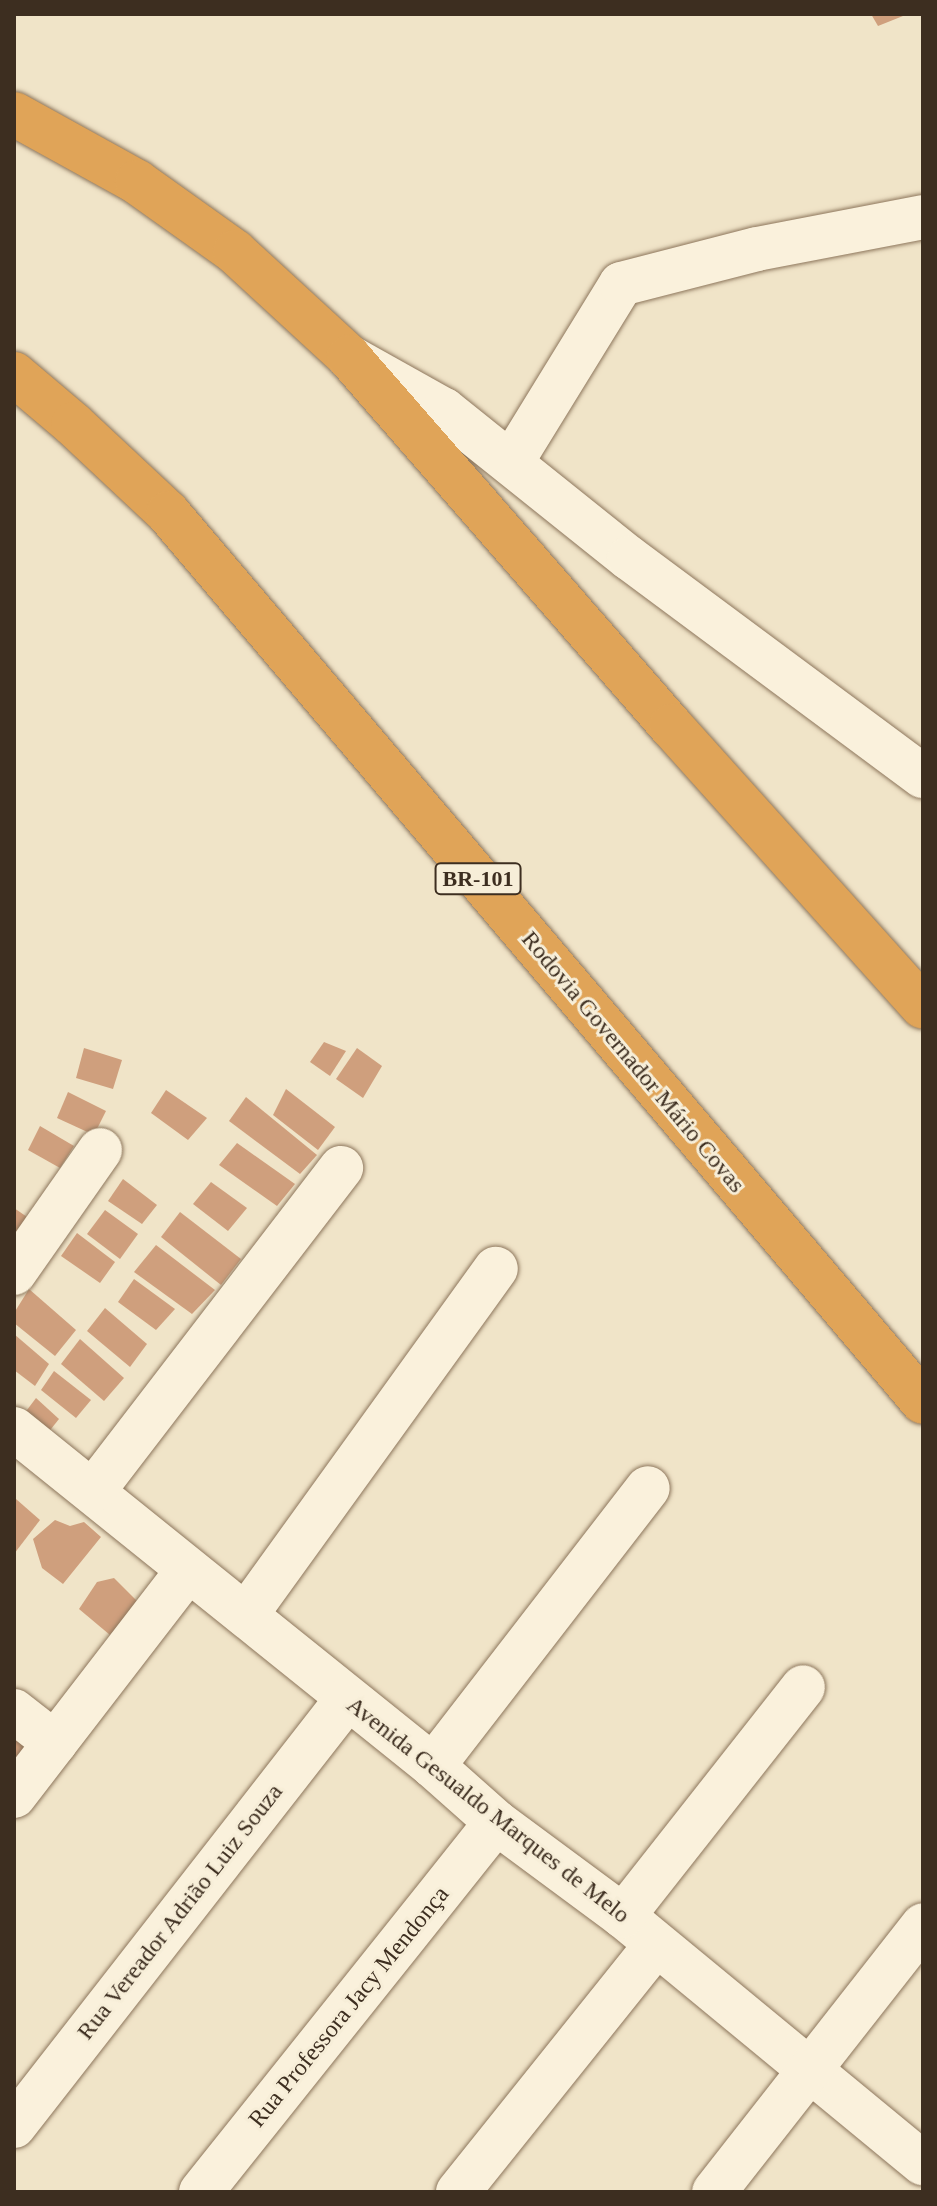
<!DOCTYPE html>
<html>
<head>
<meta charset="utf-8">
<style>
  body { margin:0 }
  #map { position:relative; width:937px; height:2206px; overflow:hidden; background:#f0e4c8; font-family:"Times New Roman",serif }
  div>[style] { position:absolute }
  .building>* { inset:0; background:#cf9f7d }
  .roads { filter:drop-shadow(0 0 2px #8d765c) drop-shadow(0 0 2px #8d765c) }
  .minor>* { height:44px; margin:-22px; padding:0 22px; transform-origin:22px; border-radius:22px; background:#faf1dc }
  .highway>* { height:44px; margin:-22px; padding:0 22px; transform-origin:22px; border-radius:22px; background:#e0a458 }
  span { translate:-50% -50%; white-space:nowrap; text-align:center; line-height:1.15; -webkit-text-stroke:6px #f7eed8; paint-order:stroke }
  .shield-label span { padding:2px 6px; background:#f7eed8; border:2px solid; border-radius:6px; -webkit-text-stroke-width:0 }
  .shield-label { font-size:22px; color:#3d2e20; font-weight:700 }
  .street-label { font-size:24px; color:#3d2e20 }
  .frame { position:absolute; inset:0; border:16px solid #3d2e20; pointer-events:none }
</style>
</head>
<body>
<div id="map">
  <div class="building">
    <div style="clip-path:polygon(871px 14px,902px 14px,903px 16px,878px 26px)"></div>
    <div style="clip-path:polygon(324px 1042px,346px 1051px,330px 1076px,310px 1062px)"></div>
    <div style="clip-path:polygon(84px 1048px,122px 1060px,113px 1089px,76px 1078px)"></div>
    <div style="clip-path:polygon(357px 1048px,382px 1066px,363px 1098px,336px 1079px)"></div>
    <div style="clip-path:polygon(286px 1089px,335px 1127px,318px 1150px,273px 1115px)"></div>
    <div style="clip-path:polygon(166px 1090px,207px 1118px,188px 1140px,151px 1113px)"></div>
    <div style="clip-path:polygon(68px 1092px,106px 1111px,94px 1135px,57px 1118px)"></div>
    <div style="clip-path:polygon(246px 1097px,317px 1155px,300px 1174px,229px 1121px)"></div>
    <div style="clip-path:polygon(40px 1126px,74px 1146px,60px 1168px,28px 1150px)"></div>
    <div style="clip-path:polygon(237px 1143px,295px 1184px,277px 1206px,219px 1165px)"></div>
    <div style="clip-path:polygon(123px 1179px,157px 1205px,142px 1224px,108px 1201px)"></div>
    <div style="clip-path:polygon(211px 1182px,247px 1208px,228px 1231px,193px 1204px)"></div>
    <div style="clip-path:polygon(14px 1208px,33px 1221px,22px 1236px,14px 1231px)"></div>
    <div style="clip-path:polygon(105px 1210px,138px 1234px,120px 1259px,87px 1234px)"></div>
    <div style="clip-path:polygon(180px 1212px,241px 1259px,221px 1285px,161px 1237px)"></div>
    <div style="clip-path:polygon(77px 1233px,115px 1262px,100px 1283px,61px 1256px)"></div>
    <div style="clip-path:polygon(156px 1245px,215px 1290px,192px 1314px,134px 1272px)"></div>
    <div style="clip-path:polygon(134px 1279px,175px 1309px,156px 1330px,118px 1302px)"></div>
    <div style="clip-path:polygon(29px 1289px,76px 1330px,55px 1356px,14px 1323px,14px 1313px)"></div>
    <div style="clip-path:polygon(105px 1308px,147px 1344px,130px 1367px,87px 1331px)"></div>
    <div style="clip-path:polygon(14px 1334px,49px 1364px,35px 1386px,14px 1370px)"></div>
    <div style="clip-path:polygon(80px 1339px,124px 1378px,104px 1401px,61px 1364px)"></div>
    <div style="clip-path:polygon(54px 1371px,91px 1400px,76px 1418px,41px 1390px)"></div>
    <div style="clip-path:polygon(36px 1398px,59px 1419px,47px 1434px,24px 1414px)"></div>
    <div style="clip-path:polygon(16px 1499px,40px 1520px,14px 1554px,14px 1501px)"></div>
    <div style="clip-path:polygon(55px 1520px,70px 1526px,84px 1522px,101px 1537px,63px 1584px,42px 1568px,33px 1539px)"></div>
    <div style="clip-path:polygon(114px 1578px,138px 1602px,110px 1635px,79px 1609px,97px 1582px)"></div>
    <div style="clip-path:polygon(14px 1738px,29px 1750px,14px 1768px)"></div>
  </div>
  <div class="roads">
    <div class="minor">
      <div style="left:349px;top:357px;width:109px;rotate:29.2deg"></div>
      <div style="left:444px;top:410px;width:237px;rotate:38.7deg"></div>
      <div style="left:629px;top:558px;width:366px;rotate:36.6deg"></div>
      <div style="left:511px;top:463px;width:210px;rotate:-58.4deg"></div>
      <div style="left:621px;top:284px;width:140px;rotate:-14.4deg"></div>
      <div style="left:757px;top:249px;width:169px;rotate:-10.9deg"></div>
      <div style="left:14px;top:1273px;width:150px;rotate:-55deg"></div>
      <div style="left:14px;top:1429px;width:538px;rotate:38.81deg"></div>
      <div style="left:433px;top:1766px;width:84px;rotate:41.6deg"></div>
      <div style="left:496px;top:1822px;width:158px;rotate:36.5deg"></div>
      <div style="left:623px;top:1916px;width:389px;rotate:39.5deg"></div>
      <div style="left:94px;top:1490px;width:406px;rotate:-52.5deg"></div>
      <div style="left:246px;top:1615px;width:427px;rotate:-54.2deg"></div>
      <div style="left:14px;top:1711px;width:52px;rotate:38deg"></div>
      <div style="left:433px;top:1766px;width:351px;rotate:-52.3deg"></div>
      <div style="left:14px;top:1796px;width:284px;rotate:-52.4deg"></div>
      <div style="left:623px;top:1916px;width:291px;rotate:-51.8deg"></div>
      <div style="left:14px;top:2126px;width:541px;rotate:-52.05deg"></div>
      <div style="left:201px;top:2192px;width:473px;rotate:-51.4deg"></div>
      <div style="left:458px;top:2192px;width:317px;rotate:-51.3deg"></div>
      <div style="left:714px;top:2192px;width:339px;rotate:-51.9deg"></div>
    </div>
    <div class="highway">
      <div style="left:14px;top:114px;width:141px;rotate:28.9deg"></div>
      <div style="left:137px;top:182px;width:120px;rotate:35.5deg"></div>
      <div style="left:235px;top:252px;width:155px;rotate:42.6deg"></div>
      <div style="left:349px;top:357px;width:490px;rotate:48.9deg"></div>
      <div style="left:671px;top:726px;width:377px;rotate:48.1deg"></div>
      <div style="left:14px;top:374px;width:77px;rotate:40.3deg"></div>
      <div style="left:73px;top:424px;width:130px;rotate:43.1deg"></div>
      <div style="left:168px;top:513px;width:1166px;rotate:49.66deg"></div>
    </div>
  </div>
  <div class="shield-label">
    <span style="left:478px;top:879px">BR-101</span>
  </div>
  <div class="street-label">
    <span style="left:633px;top:1062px;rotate:50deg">Rodovia Governador Mário Covas</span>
    <span style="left:488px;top:1810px;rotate:38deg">Avenida Gesualdo Marques de Melo</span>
    <span style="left:180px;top:1912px;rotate:-52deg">Rua Vereador Adrião Luiz Souza</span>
    <span style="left:349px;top:2007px;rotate:-51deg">Rua Professora Jacy Mendonça</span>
  </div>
  <div class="frame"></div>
</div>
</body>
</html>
